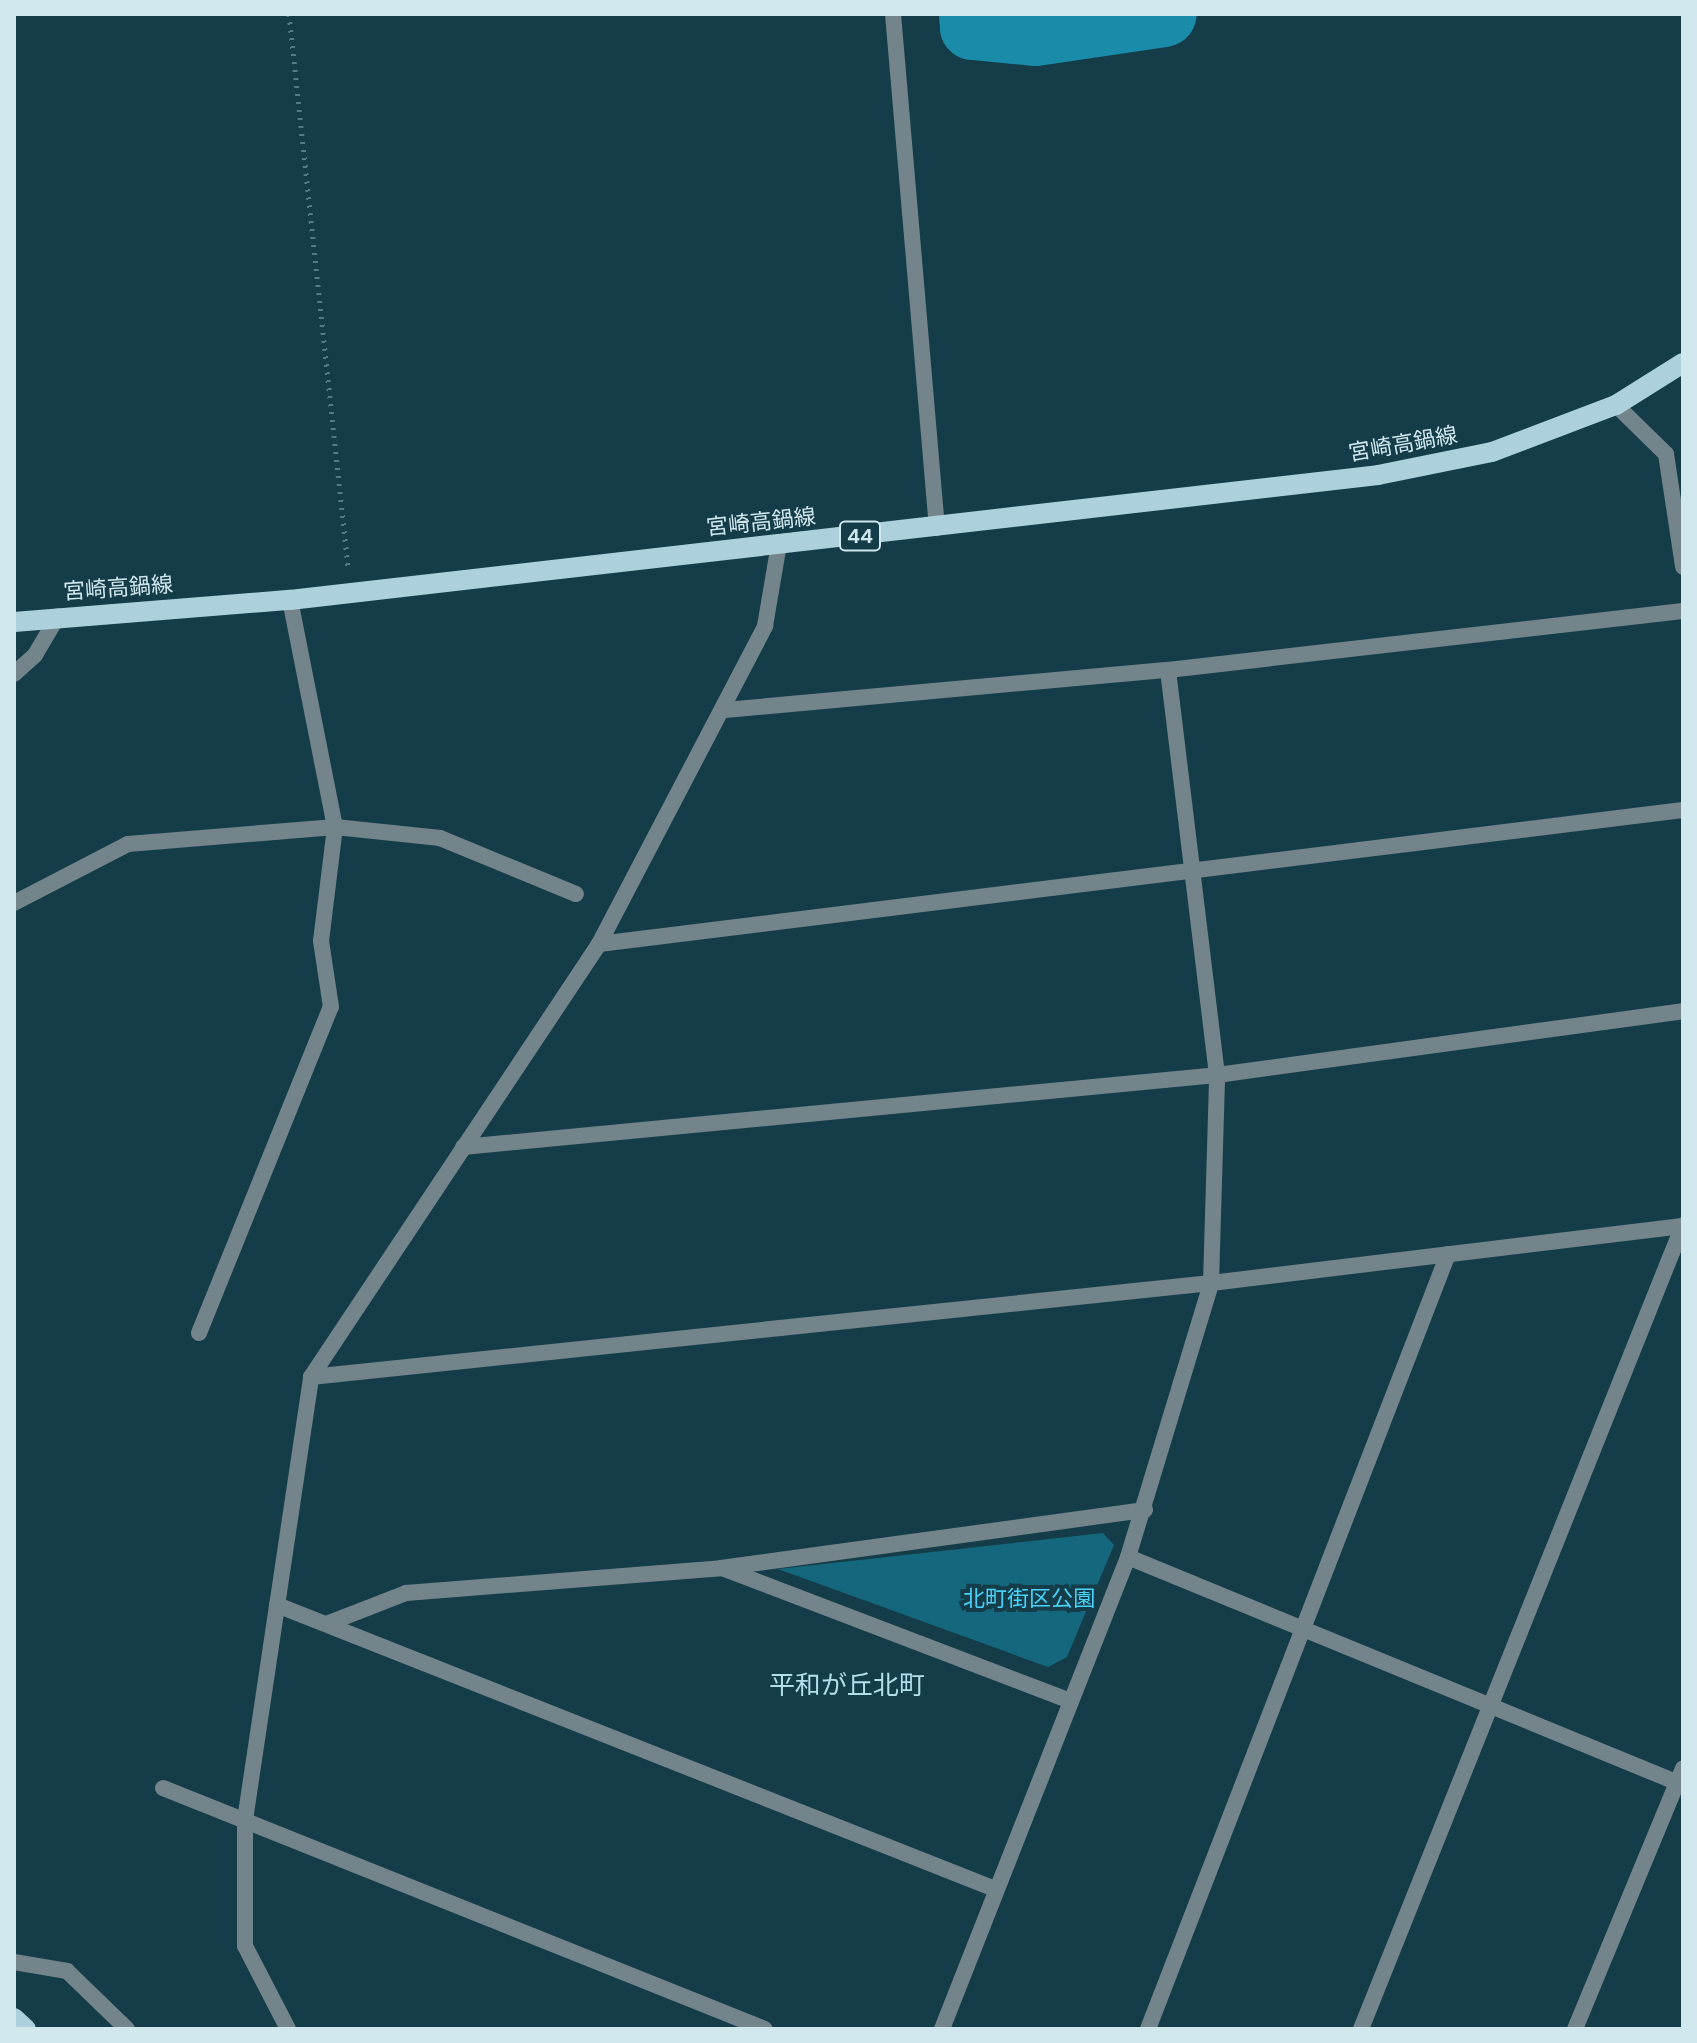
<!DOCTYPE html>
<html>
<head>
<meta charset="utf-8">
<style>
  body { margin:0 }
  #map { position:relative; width:1697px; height:2043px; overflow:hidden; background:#143d49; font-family:"DM Sans","Noto Sans JP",sans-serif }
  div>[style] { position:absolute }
  .green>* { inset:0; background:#14677d }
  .river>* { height:66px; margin:-33px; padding:0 33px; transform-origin:33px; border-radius:33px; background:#1a8ca9 }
  .path>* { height:5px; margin-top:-2.5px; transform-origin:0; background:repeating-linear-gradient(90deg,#587a85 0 2px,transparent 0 8px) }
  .service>* { height:16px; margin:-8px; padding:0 8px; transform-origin:8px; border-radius:8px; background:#73848a }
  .minor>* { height:16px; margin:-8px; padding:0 8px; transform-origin:8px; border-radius:8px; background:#73848a }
  .tertiary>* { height:16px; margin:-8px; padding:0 8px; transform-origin:8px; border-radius:8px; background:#73848a }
  .primary>* { height:20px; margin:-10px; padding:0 10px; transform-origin:10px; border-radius:10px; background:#acd1dd }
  span { translate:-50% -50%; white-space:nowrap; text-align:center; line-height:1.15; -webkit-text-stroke:8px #143d49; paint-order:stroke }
  .shield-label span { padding:2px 6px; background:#143d49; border:2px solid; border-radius:6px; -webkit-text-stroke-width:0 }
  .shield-label { font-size:20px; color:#d1e7ee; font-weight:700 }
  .street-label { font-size:22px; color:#d1e7ee }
  .park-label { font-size:22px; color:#4ad2f8 }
  .quarter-label { font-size:26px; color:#b2deec }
  .frame { position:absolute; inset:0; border:16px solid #d1e7ee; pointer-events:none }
</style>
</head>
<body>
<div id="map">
  <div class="green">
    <div style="clip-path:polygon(1103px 1533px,1114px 1545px,1067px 1657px,1048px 1667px,778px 1569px)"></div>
  </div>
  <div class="river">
    <div style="left:972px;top:14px;width:13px;rotate:86deg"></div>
    <div style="left:973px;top:27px;width:62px;rotate:5.5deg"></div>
    <div style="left:1035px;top:33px;width:130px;rotate:-8.4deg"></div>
  </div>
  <div class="path">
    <div style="left:289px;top:14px;width:556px;rotate:83.91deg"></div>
  </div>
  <div class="service">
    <div style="left:14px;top:903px;width:128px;rotate:-27.4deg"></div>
    <div style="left:128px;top:844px;width:208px;rotate:-4.7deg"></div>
    <div style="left:335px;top:827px;width:106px;rotate:6deg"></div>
    <div style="left:440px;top:838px;width:147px;rotate:22.4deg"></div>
    <div style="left:199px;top:1333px;width:352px;rotate:-68deg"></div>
    <div style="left:331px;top:1007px;width:67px;rotate:-98.6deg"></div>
    <div style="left:321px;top:941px;width:115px;rotate:-83deg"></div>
    <div style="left:335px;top:827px;width:231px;rotate:-101.2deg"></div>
  </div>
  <div class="minor">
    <div style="left:893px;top:14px;width:516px;rotate:85.11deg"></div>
    <div style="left:1616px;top:405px;width:70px;rotate:44.4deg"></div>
    <div style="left:1666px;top:454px;width:114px;rotate:81.4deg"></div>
    <div style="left:14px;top:674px;width:28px;rotate:-42deg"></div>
    <div style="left:35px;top:655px;width:45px;rotate:-59.5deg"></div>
    <div style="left:725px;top:710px;width:445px;rotate:-5.2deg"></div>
    <div style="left:1168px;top:670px;width:518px;rotate:-6.54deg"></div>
    <div style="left:599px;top:944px;width:1092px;rotate:-7.05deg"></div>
    <div style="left:463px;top:1147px;width:757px;rotate:-5.45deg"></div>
    <div style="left:1217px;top:1075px;width:470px;rotate:-7.8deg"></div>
    <div style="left:1128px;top:1557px;width:600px;rotate:22.33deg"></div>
    <div style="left:722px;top:1568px;width:373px;rotate:20.9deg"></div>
    <div style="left:277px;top:1605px;width:772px;rotate:21.58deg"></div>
    <div style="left:329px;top:1623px;width:83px;rotate:-21.3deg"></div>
    <div style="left:406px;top:1593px;width:316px;rotate:-4.5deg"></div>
    <div style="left:721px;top:1568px;width:428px;rotate:-7.8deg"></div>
    <div style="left:163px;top:1788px;width:648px;rotate:21.82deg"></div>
    <div style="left:14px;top:1962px;width:54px;rotate:9.6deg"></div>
    <div style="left:67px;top:1971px;width:83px;rotate:44deg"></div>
    <div style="left:288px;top:2029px;width:93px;rotate:-117.4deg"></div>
    <div style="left:245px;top:1946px;width:126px;rotate:-90deg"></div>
    <div style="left:245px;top:1820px;width:448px;rotate:-81.5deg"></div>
    <div style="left:311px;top:1377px;width:520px;rotate:-56.37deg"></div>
    <div style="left:599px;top:944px;width:359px;rotate:-62.4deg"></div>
    <div style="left:765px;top:626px;width:83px;rotate:-80.3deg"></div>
    <div style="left:942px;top:2029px;width:507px;rotate:-68.49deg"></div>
    <div style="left:1128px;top:1557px;width:286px;rotate:-73.1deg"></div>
    <div style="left:1211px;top:1283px;width:208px;rotate:-88.3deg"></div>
    <div style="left:1217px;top:1075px;width:408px;rotate:-96.9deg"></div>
    <div style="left:1148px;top:2029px;width:831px;rotate:-68.84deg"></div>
    <div style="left:1361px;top:2029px;width:866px;rotate:-68.17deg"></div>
  </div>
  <div class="tertiary">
    <div style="left:311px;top:1377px;width:905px;rotate:-5.96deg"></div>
    <div style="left:1211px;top:1283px;width:475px;rotate:-6.9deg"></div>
    <div style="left:1575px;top:2029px;width:282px;rotate:-67.5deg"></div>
  </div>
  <div class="primary">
    <div style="left:14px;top:622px;width:277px;rotate:-4.6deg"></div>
    <div style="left:290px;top:600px;width:1095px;rotate:-6.55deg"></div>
    <div style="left:1378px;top:475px;width:116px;rotate:-11.4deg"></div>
    <div style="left:1492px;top:452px;width:133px;rotate:-20.8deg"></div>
    <div style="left:1616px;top:405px;width:79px;rotate:-32.1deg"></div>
    <div style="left:14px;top:2018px;width:16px;rotate:43deg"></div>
  </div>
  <div class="shield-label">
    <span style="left:860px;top:536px">44</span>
  </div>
  <div class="street-label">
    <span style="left:1403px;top:444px;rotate:-10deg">宮崎高鍋線</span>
    <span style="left:761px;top:522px;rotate:-6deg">宮崎高鍋線</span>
    <span style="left:118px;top:588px;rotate:-4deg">宮崎高鍋線</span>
  </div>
  <div class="park-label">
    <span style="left:1029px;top:1599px">北町街区公園</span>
  </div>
  <div class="quarter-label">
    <span style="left:847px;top:1686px">平和が丘北町</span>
  </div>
  <div class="frame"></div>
</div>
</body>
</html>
